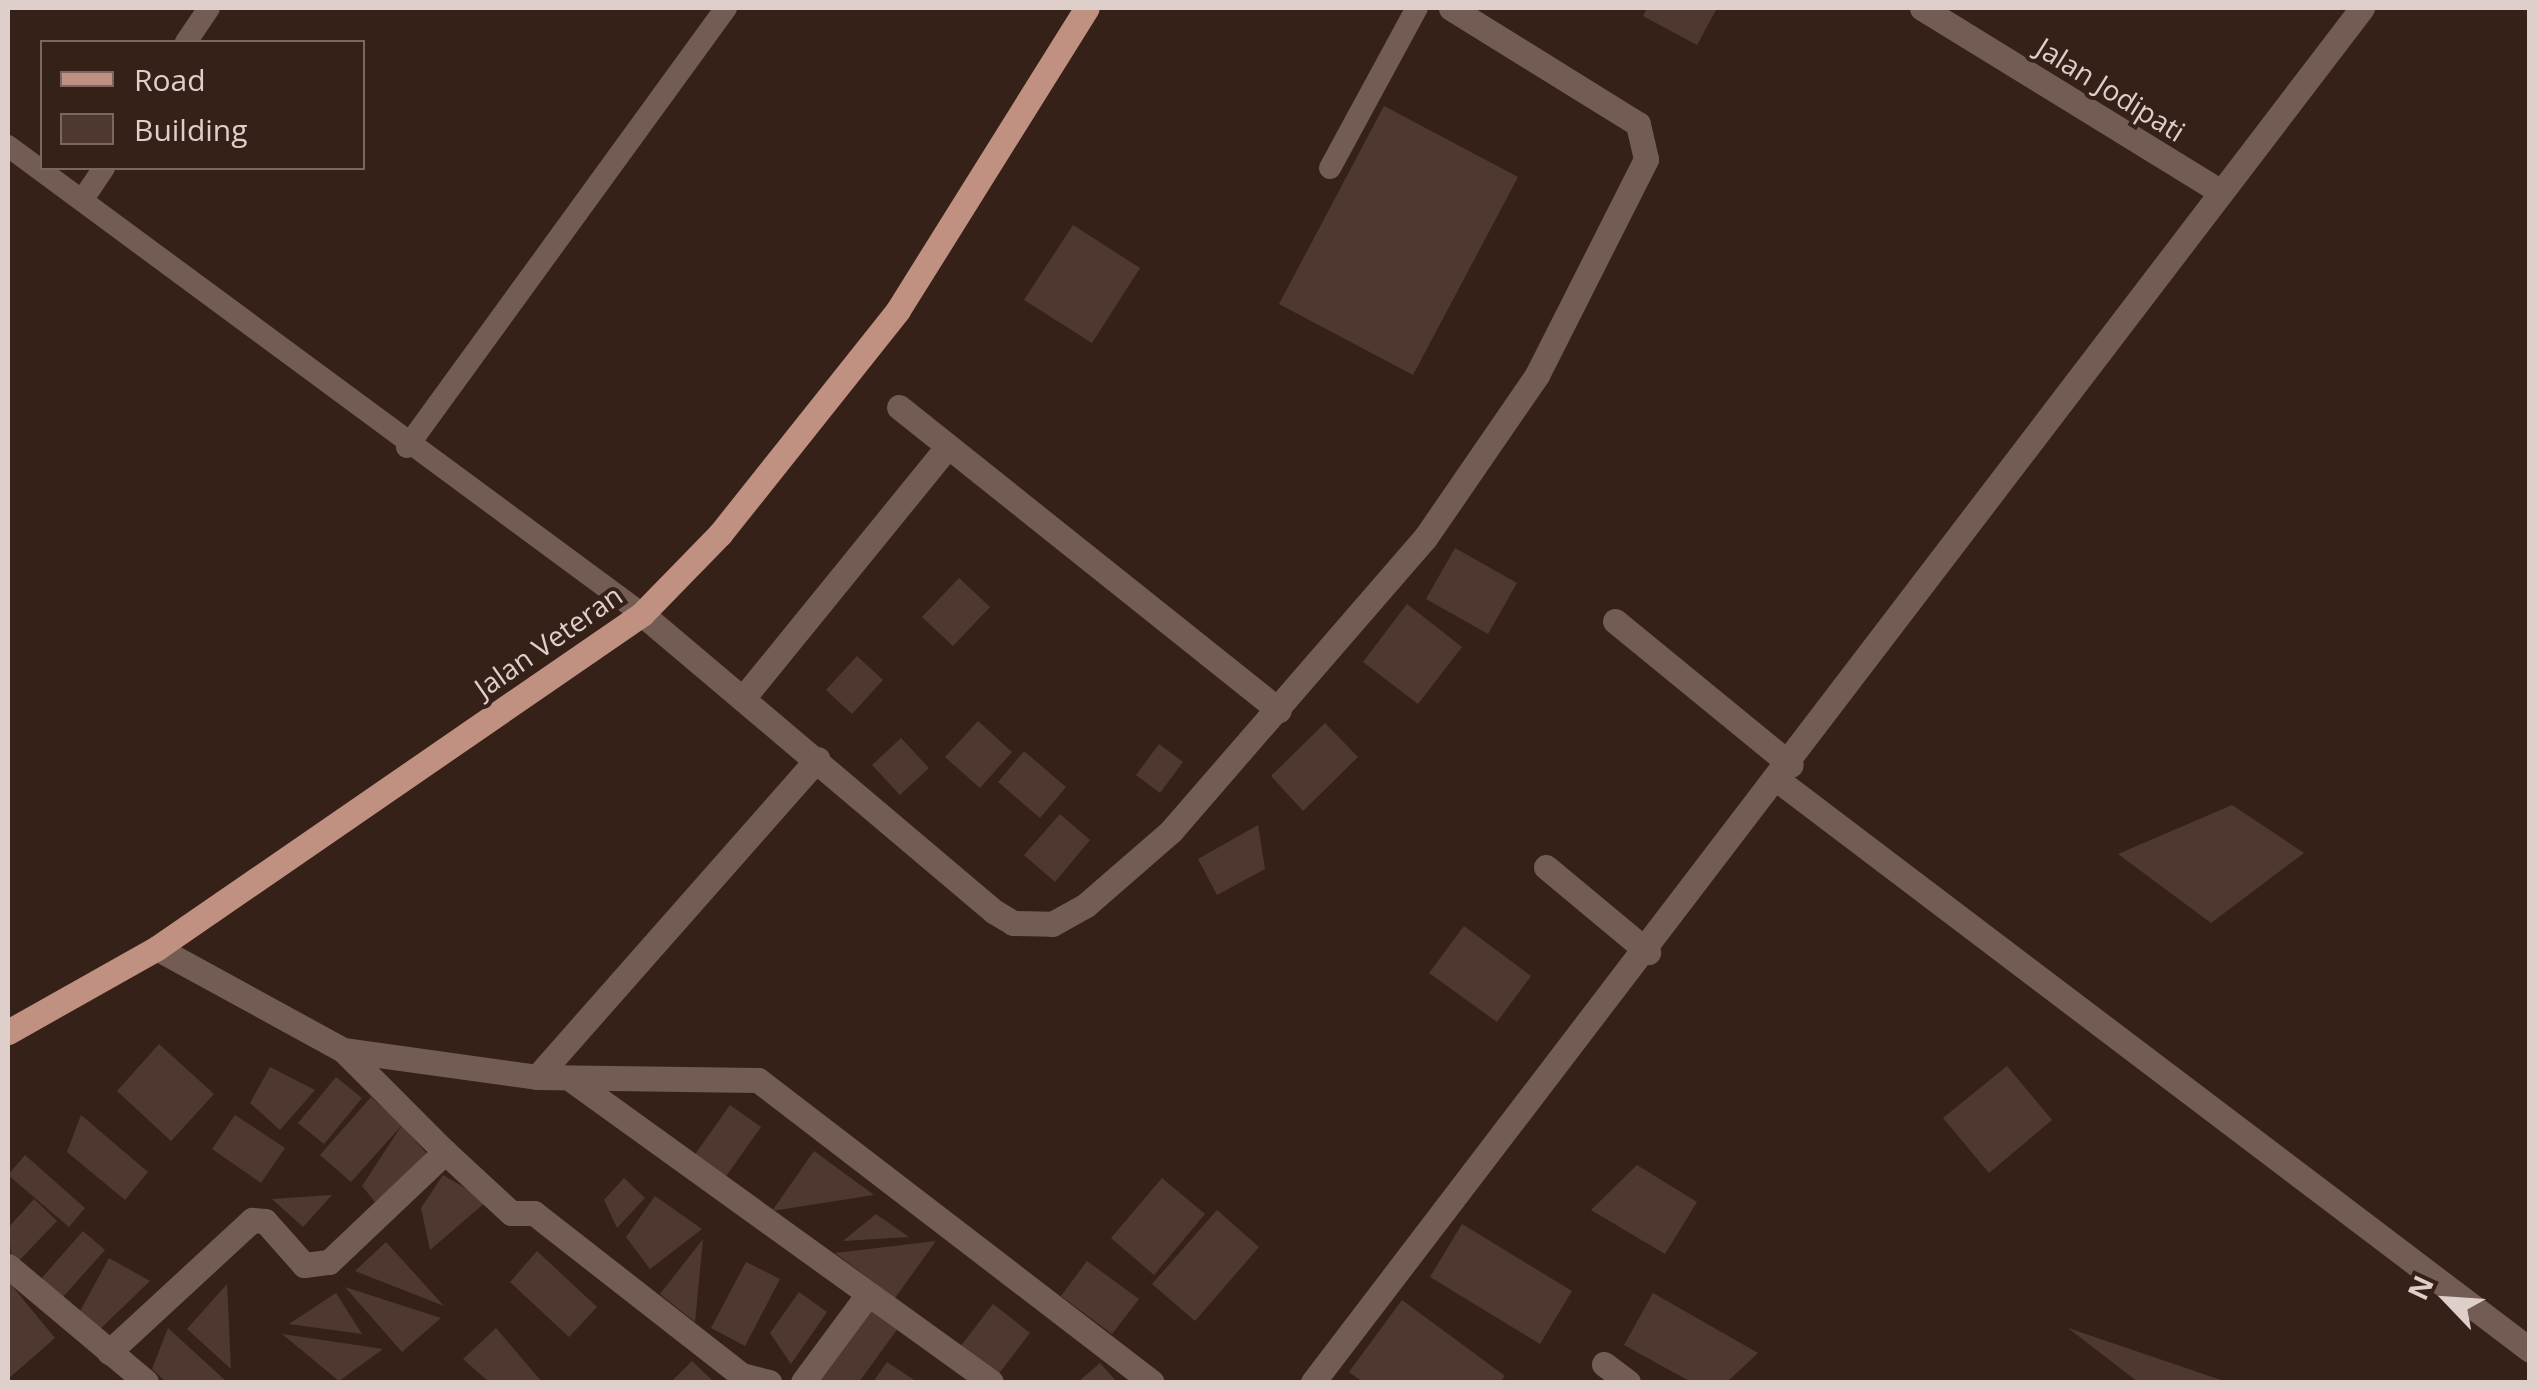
<!DOCTYPE html>
<html>
<head>
<meta charset="utf-8">
<style>
  body { margin:0 }
  #map { position:relative; width:2537px; height:1390px; overflow:hidden; background:#362119; font-family:"Open Sans",sans-serif }
  div>[style] { position:absolute }
  .building>* { inset:0; background:#4f3830 }
  .lane>* { height:22px; margin:-11px; padding:0 11px; transform-origin:11px; border-radius:11px; background:#735c54 }
  .street>* { height:25px; margin:-12.5px; padding:0 12.5px; transform-origin:12.5px; border-radius:12.5px; background:#735c54 }
  .primary>* { height:25px; margin:-12.5px; padding:0 12.5px; transform-origin:12.5px; border-radius:12.5px; background:#c09180 }
  span { translate:-50% -50%; white-space:nowrap; text-align:center; line-height:1.15; -webkit-text-stroke:8px #362119; paint-order:stroke }
  .street-label { font-size:28px; color:#decfca }
  .frame { position:absolute; inset:0; border:10px solid #decfca; pointer-events:none }
  .legend { position:absolute; left:40px; top:40px; width:325px; height:130px; box-sizing:border-box; background:#362119; border:2px solid #796760; margin:0; padding:12px 18px; list-style:none; font-size:30px; color:#decfca }
  .legend li { display:flex; align-items:center; gap:20px; height:50px }
  .legend b { width:50px; border:2px solid #796760 }
  .north { position:absolute; left:2397px; top:1250px; width:100px; height:100px; -webkit-text-stroke:8px #362119; paint-order:stroke; rotate:295deg; font-size:28px; font-weight:700; line-height:40px; text-align:center; color:#decfca }
  .north::after { content:''; display:block; margin:auto; width:35px; height:45px; background:#decfca; clip-path:polygon(50% 0,100% 100%,50% 72%,0 100%) }
</style>
</head>
<body>
<div id="map">
  <div class="building">
    <div style="clip-path:polygon(1647px 8px,1717px 8px,1697px 45px,1643px 16px)"></div>
    <div style="clip-path:polygon(1384px 106px,1518px 177px,1413px 375px,1279px 304px)"></div>
    <div style="clip-path:polygon(1073px 225px,1140px 268px,1092px 343px,1024px 300px)"></div>
    <div style="clip-path:polygon(1455px 548px,1517px 583px,1488px 634px,1426px 599px)"></div>
    <div style="clip-path:polygon(959px 578px,990px 607px,953px 646px,922px 617px)"></div>
    <div style="clip-path:polygon(1407px 604px,1462px 647px,1418px 704px,1363px 662px)"></div>
    <div style="clip-path:polygon(857px 656px,883px 680px,852px 714px,826px 690px)"></div>
    <div style="clip-path:polygon(978px 721px,1012px 752px,980px 788px,945px 757px)"></div>
    <div style="clip-path:polygon(1325px 723px,1358px 757px,1303px 811px,1271px 776px)"></div>
    <div style="clip-path:polygon(901px 738px,929px 768px,900px 795px,872px 765px)"></div>
    <div style="clip-path:polygon(1159px 744px,1183px 762px,1160px 793px,1136px 775px)"></div>
    <div style="clip-path:polygon(1024px 751px,1066px 787px,1040px 818px,998px 782px)"></div>
    <div style="clip-path:polygon(2232px 805px,2304px 853px,2211px 923px,2118px 854px)"></div>
    <div style="clip-path:polygon(1060px 814px,1090px 840px,1055px 882px,1024px 855px)"></div>
    <div style="clip-path:polygon(1258px 825px,1265px 869px,1217px 895px,1198px 859px)"></div>
    <div style="clip-path:polygon(1464px 926px,1531px 976px,1497px 1022px,1429px 973px)"></div>
    <div style="clip-path:polygon(159px 1044px,214px 1094px,171px 1141px,117px 1091px)"></div>
    <div style="clip-path:polygon(2007px 1066px,2052px 1120px,1989px 1173px,1943px 1118px)"></div>
    <div style="clip-path:polygon(270px 1067px,315px 1090px,280px 1130px,250px 1103px)"></div>
    <div style="clip-path:polygon(336px 1077px,362px 1098px,324px 1144px,298px 1123px)"></div>
    <div style="clip-path:polygon(371px 1097px,402px 1125px,351px 1182px,320px 1155px)"></div>
    <div style="clip-path:polygon(730px 1105px,761px 1127px,722px 1182px,691px 1160px)"></div>
    <div style="clip-path:polygon(81px 1115px,148px 1172px,125px 1200px,67px 1152px)"></div>
    <div style="clip-path:polygon(235px 1115px,285px 1148px,261px 1183px,212px 1149px)"></div>
    <div style="clip-path:polygon(402px 1125px,428px 1155px,375px 1202px,362px 1186px)"></div>
    <div style="clip-path:polygon(814px 1151px,874px 1195px,772px 1211px)"></div>
    <div style="clip-path:polygon(25px 1155px,85px 1208px,69px 1227px,8px 1175px)"></div>
    <div style="clip-path:polygon(1637px 1165px,1697px 1202px,1665px 1254px,1591px 1210px)"></div>
    <div style="clip-path:polygon(443px 1175px,487px 1201px,430px 1250px,421px 1208px)"></div>
    <div style="clip-path:polygon(624px 1178px,645px 1198px,617px 1228px,604px 1200px)"></div>
    <div style="clip-path:polygon(1162px 1178px,1205px 1214px,1154px 1275px,1111px 1238px)"></div>
    <div style="clip-path:polygon(332px 1195px,303px 1227px,272px 1199px)"></div>
    <div style="clip-path:polygon(655px 1196px,702px 1229px,650px 1269px,626px 1237px)"></div>
    <div style="clip-path:polygon(34px 1199px,57px 1221px,13px 1267px,8px 1228px)"></div>
    <div style="clip-path:polygon(1217px 1210px,1259px 1247px,1195px 1321px,1152px 1284px)"></div>
    <div style="clip-path:polygon(876px 1214px,909px 1237px,843px 1241px)"></div>
    <div style="clip-path:polygon(1462px 1224px,1572px 1291px,1540px 1344px,1430px 1277px)"></div>
    <div style="clip-path:polygon(83px 1231px,105px 1250px,62px 1298px,40px 1280px)"></div>
    <div style="clip-path:polygon(703px 1239px,695px 1322px,660px 1294px)"></div>
    <div style="clip-path:polygon(936px 1241px,895px 1298px,835px 1253px)"></div>
    <div style="clip-path:polygon(386px 1242px,444px 1306px,355px 1271px)"></div>
    <div style="clip-path:polygon(537px 1251px,597px 1307px,569px 1337px,510px 1282px)"></div>
    <div style="clip-path:polygon(109px 1258px,150px 1281px,96px 1333px,78px 1315px)"></div>
    <div style="clip-path:polygon(1087px 1261px,1139px 1299px,1112px 1334px,1061px 1296px)"></div>
    <div style="clip-path:polygon(746px 1262px,780px 1279px,745px 1346px,711px 1328px)"></div>
    <div style="clip-path:polygon(8px 1281px,55px 1338px,8px 1379px)"></div>
    <div style="clip-path:polygon(227px 1284px,231px 1369px,187px 1329px)"></div>
    <div style="clip-path:polygon(345px 1287px,441px 1318px,402px 1352px)"></div>
    <div style="clip-path:polygon(799px 1292px,827px 1312px,791px 1364px,770px 1333px)"></div>
    <div style="clip-path:polygon(336px 1293px,362px 1334px,289px 1324px)"></div>
    <div style="clip-path:polygon(1653px 1293px,1758px 1353px,1727px 1382px,1691px 1382px,1624px 1345px)"></div>
    <div style="clip-path:polygon(1402px 1300px,1505px 1376px,1500px 1382px,1363px 1382px,1349px 1372px)"></div>
    <div style="clip-path:polygon(868px 1304px,899px 1327px,859px 1382px,811px 1382px)"></div>
    <div style="clip-path:polygon(993px 1304px,1030px 1333px,997px 1376px,960px 1347px)"></div>
    <div style="clip-path:polygon(168px 1328px,227px 1382px,166px 1382px,152px 1369px)"></div>
    <div style="clip-path:polygon(496px 1328px,542px 1382px,489px 1382px,463px 1359px)"></div>
    <div style="clip-path:polygon(2068px 1328px,2227px 1382px,2138px 1382px)"></div>
    <div style="clip-path:polygon(282px 1334px,383px 1349px,339px 1381px)"></div>
    <div style="clip-path:polygon(692px 1361px,714px 1382px,671px 1382px)"></div>
    <div style="clip-path:polygon(887px 1362px,917px 1382px,873px 1382px)"></div>
    <div style="clip-path:polygon(1100px 1363px,1117px 1382px,1078px 1382px)"></div>
  </div>
  <div class="lane">
    <div style="left:186px;top:42px;width:41px;rotate:-55.9deg"></div>
    <div style="left:8px;top:146px;width:788px;rotate:36.43deg"></div>
    <div style="left:1330px;top:168px;width:182px;rotate:-61.5deg"></div>
    <div style="left:85px;top:196px;width:34px;rotate:-56deg"></div>
    <div style="left:407px;top:447px;width:543px;rotate:-54deg"></div>
  </div>
  <div class="street">
    <div style="left:1922px;top:8px;width:347px;rotate:31.6deg"></div>
    <div style="left:899px;top:407px;width:486px;rotate:38.6deg"></div>
    <div style="left:642px;top:614px;width:462px;rotate:40.2deg"></div>
    <div style="left:995px;top:912px;width:21px;rotate:31deg"></div>
    <div style="left:1013px;top:923px;width:39px;rotate:1deg"></div>
    <div style="left:1052px;top:924px;width:39px;rotate:-29deg"></div>
    <div style="left:1086px;top:905px;width:113px;rotate:-41deg"></div>
    <div style="left:1171px;top:831px;width:388px;rotate:-49.1deg"></div>
    <div style="left:1425px;top:538px;width:198px;rotate:-55.5deg"></div>
    <div style="left:1537px;top:375px;width:242px;rotate:-63.2deg"></div>
    <div style="left:1646px;top:159px;width:36px;rotate:-103deg"></div>
    <div style="left:1638px;top:124px;width:220px;rotate:-148.2deg"></div>
    <div style="left:1615px;top:621px;width:227px;rotate:39.3deg"></div>
    <div style="left:744px;top:697px;width:322px;rotate:-50.9deg"></div>
    <div style="left:1779px;top:781px;width:942px;rotate:37.15deg"></div>
    <div style="left:1546px;top:867px;width:133px;rotate:39.8deg"></div>
    <div style="left:343px;top:1050px;width:196px;rotate:7.9deg"></div>
    <div style="left:537px;top:1077px;width:221px;rotate:0.8deg"></div>
    <div style="left:758px;top:1080px;width:496px;rotate:37.5deg"></div>
    <div style="left:537px;top:1077px;width:424px;rotate:-48.6deg"></div>
    <div style="left:572px;top:1080px;width:516px;rotate:35.78deg"></div>
    <div style="left:445px;top:1152px;width:90px;rotate:42.7deg"></div>
    <div style="left:511px;top:1213px;width:23px"></div>
    <div style="left:534px;top:1213px;width:263px;rotate:38deg"></div>
    <div style="left:741px;top:1375px;width:29px;rotate:14deg"></div>
    <div style="left:8px;top:1266px;width:180px;rotate:40deg"></div>
    <div style="left:109px;top:1352px;width:195px;rotate:-42.7deg"></div>
    <div style="left:252px;top:1220px;width:13px;rotate:4deg"></div>
    <div style="left:265px;top:1221px;width:59px;rotate:48.4deg"></div>
    <div style="left:304px;top:1265px;width:25px;rotate:-7deg"></div>
    <div style="left:329px;top:1262px;width:160px;rotate:-43.5deg"></div>
    <div style="left:445px;top:1152px;width:144px;rotate:-135deg"></div>
    <div style="left:343px;top:1050px;width:212px;rotate:-151.3deg"></div>
    <div style="left:1604px;top:1364px;width:30px;rotate:37deg"></div>
    <div style="left:803px;top:1382px;width:109px;rotate:-53.5deg"></div>
    <div style="left:1313px;top:1382px;width:1729px;rotate:-52.64deg"></div>
  </div>
  <div class="primary">
    <div style="left:8px;top:1032px;width:171px;rotate:-29.4deg"></div>
    <div style="left:157px;top:948px;width:589px;rotate:-34.55deg"></div>
    <div style="left:642px;top:614px;width:112px;rotate:-45.7deg"></div>
    <div style="left:720px;top:534px;width:286px;rotate:-51.5deg"></div>
    <div style="left:898px;top:310px;width:356px;rotate:-58deg"></div>
  </div>
  <div class="street-label">
    <span style="left:2111px;top:89px;rotate:32deg">Jalan Jodipati</span>
    <span style="left:548px;top:641px;rotate:-35deg">Jalan Veteran</span>
  </div>
  <div class="frame"></div>
  <ul class="legend">
  <li><b style="height:12px;background:#c09180"></b>Road</li>
  <li><b style="height:28px;background:#4f3830"></b>Building</li>
  </ul>
  <div class="north">N</div>
</div>
</body>
</html>
